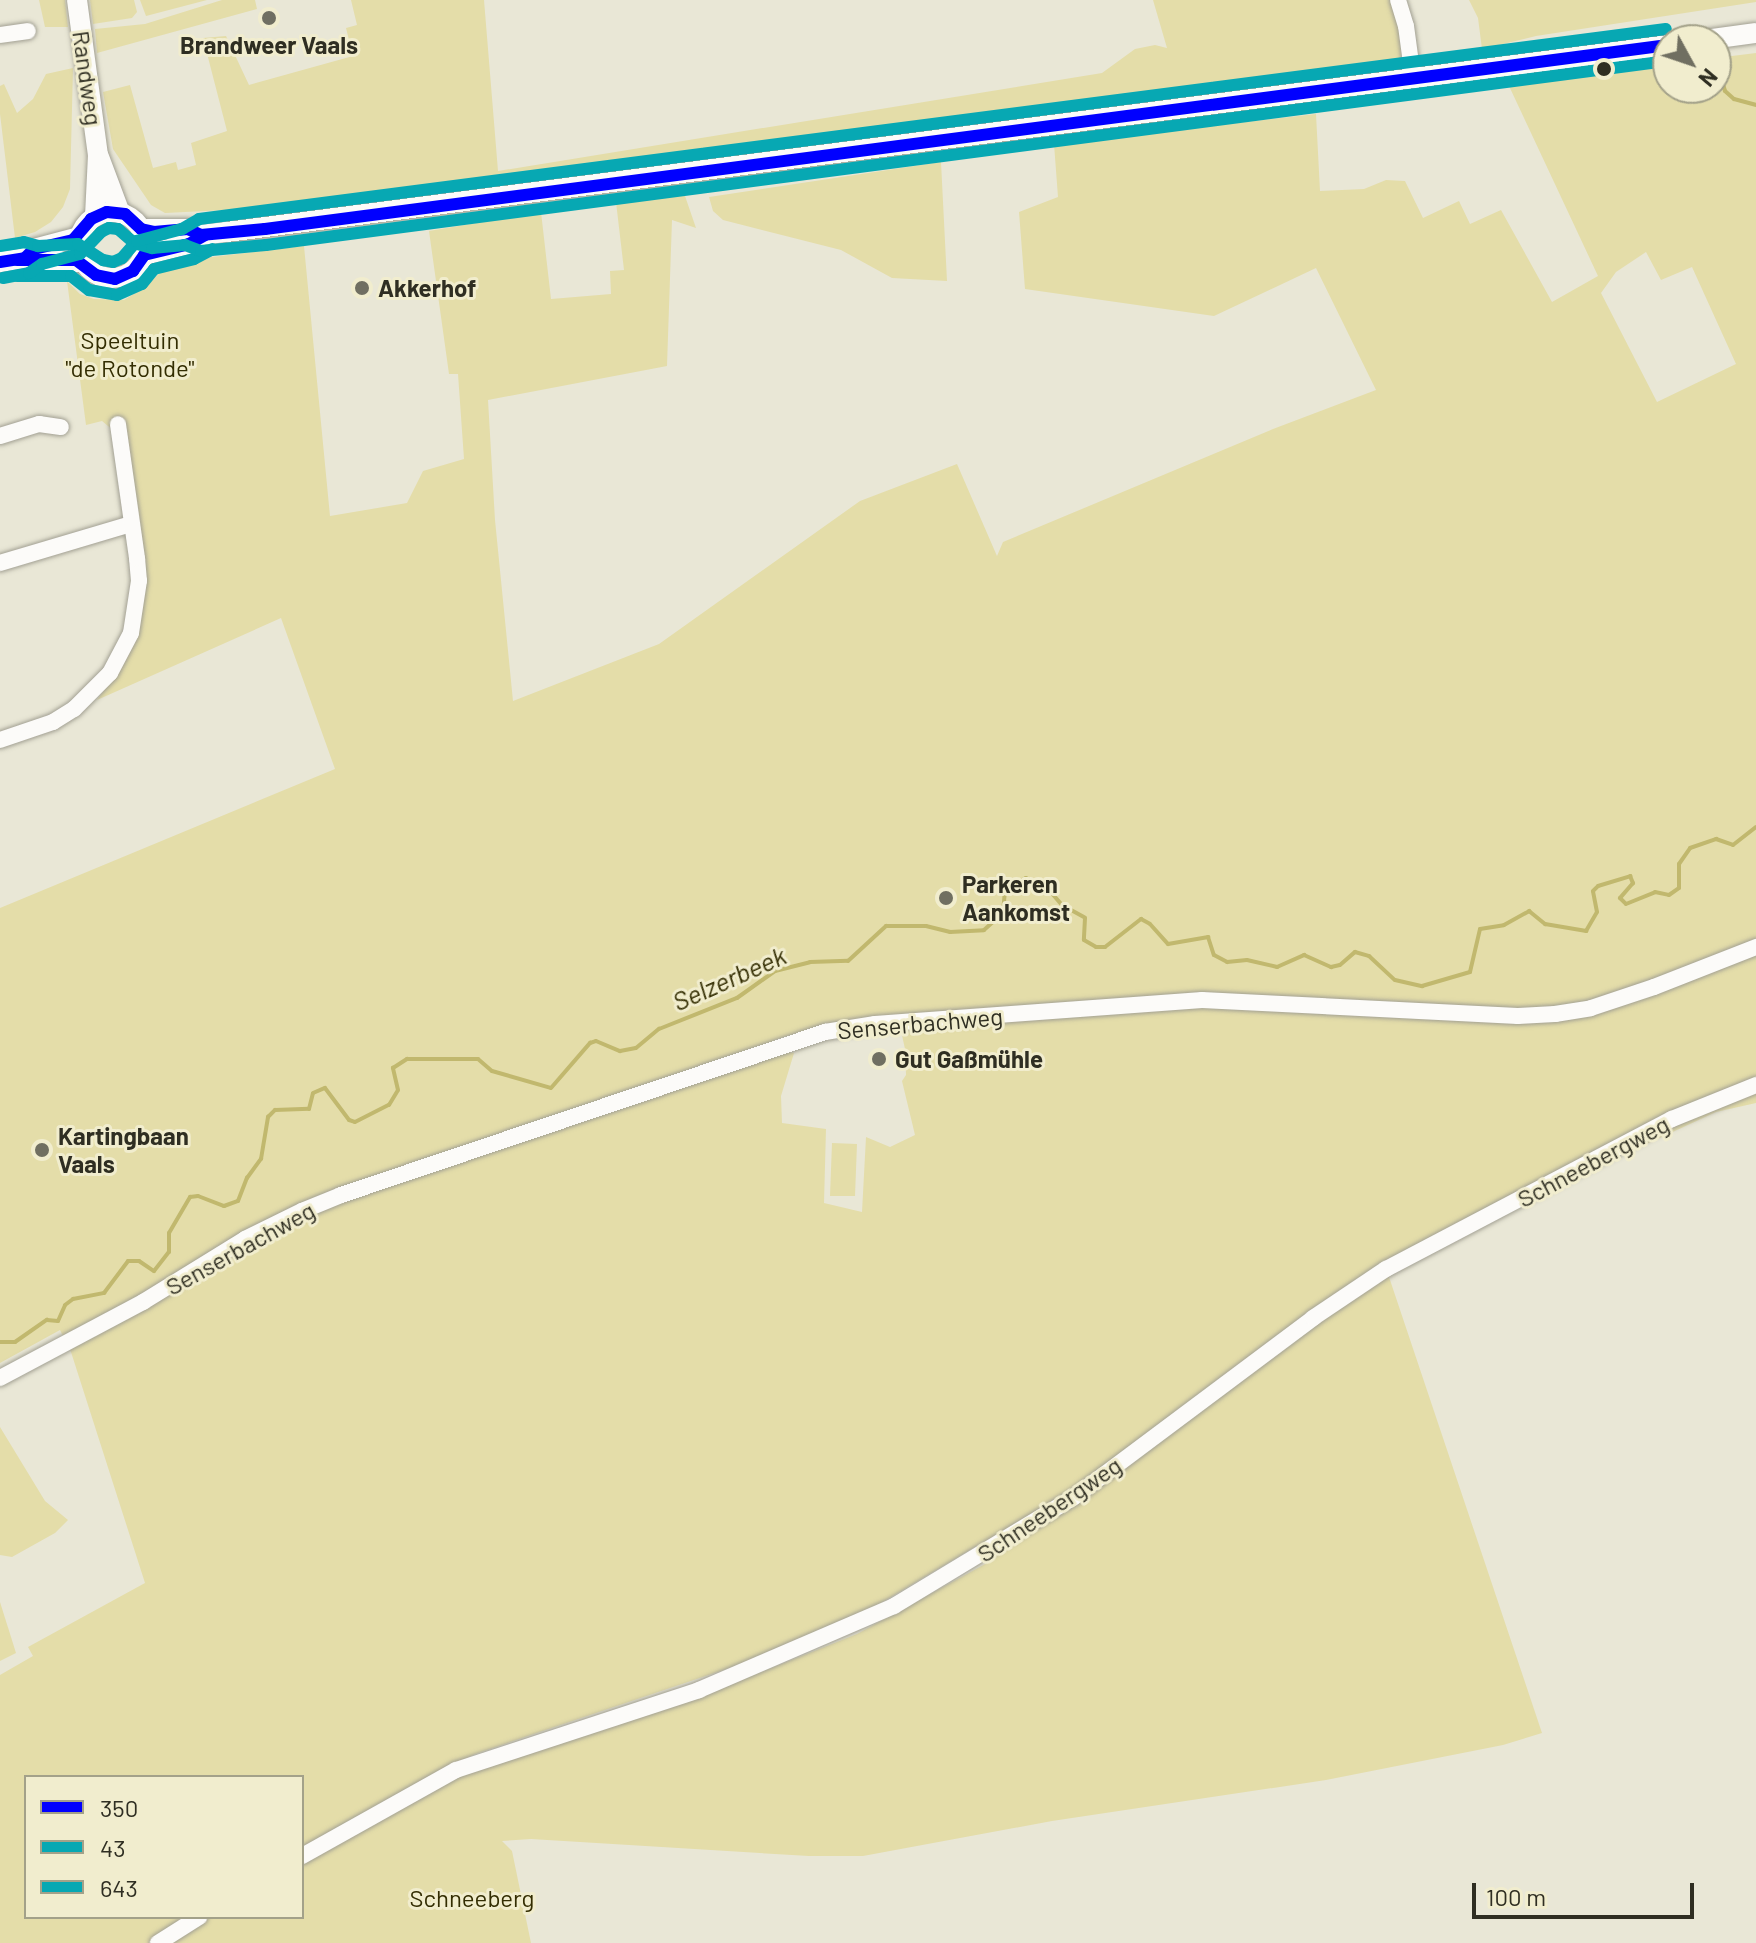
<!DOCTYPE html>
<html>
<head>
<meta charset="utf-8">
<style>
  body { margin:0 }
  #map { position:relative; width:1756px; height:1943px; overflow:hidden; background:#e9e7d6; font-family:Barlow,sans-serif }
  div>[style] { position:absolute }
  .green>* { inset:0; background:#e4dda9 }
  .stream>* { height:4px; margin:-2px; padding:0 2px; transform-origin:2px; border-radius:2px; background:#c1b86e }
  .roads { filter:drop-shadow(0 0 2px #a2a093) drop-shadow(0 0 2px #a2a093) }
  .minor>* { height:16px; margin:-8px; padding:0 8px; transform-origin:8px; border-radius:8px; background:#fcfbf9 }
  .major>* { height:20px; margin:-10px; padding:0 10px; transform-origin:10px; border-radius:10px; background:#fcfbf9 }
  .major>.ring { margin:-10px; padding:0; box-sizing:content-box; background:none; border:20px solid #fcfbf9; border-radius:50% }
  .bus-1>* { height:12px; margin:-6px; padding:0 6px; transform-origin:6px; border-radius:6px; background:#00f }
  .bus-2>* { height:12px; margin:-6px; padding:0 6px; transform-origin:6px; border-radius:6px; background:#07a8b3 }
  .bus-3>* { height:12px; margin:-6px; padding:0 6px; transform-origin:6px; border-radius:6px; background:#07a8b3 }
  .dots>* { width:22px; height:22px; translate:-50% -50%; box-sizing:border-box; border:4px solid #f1edce; border-radius:50% }
  span { translate:-50% -50%; white-space:nowrap; text-align:center; line-height:1.15; -webkit-text-stroke:6px #f1edce; paint-order:stroke }
  .poi-label { font-size:24px; color:#2f2e22; font-weight:700 }
  .left { translate:0 -50%; text-align:left }
  .street-label { font-size:24px; color:#2f2e22 }
  .park-label { font-size:24px; color:#332d02 }
  .water-label { font-size:26px; color:#352f04; font-style:italic }
  .legend { position:absolute; left:24px; top:1775px; width:280px; height:144px; box-sizing:border-box; background:#f1edce; border:2px solid #a3a189; margin:0; padding:10px 14px; list-style:none; font-size:24px; color:#2f2e22 }
  .legend li { display:flex; align-items:center; gap:16px; height:40px }
  .legend b { width:40px; border:2px solid #a3a189 }
  .north { position:absolute; left:1652px; top:24px; width:80px; height:80px; box-sizing:border-box; background:#f1edce; border:2px solid #a3a189; border-radius:50%; rotate:130deg; font-size:22px; font-weight:700; line-height:32px; text-align:center; color:#2f2e22 }
  .north::after { content:''; display:block; margin:auto; width:28px; height:36px; background:#706f61; clip-path:polygon(50% 0,100% 100%,50% 72%,0 100%) }
  .scale { position:absolute; left:1472px; top:1883px; width:222px; height:36px; box-sizing:border-box; border:4px solid #2f2e22; border-top:0; padding-left:10px; font-size:24px; line-height:28px; white-space:nowrap; color:#2f2e22; -webkit-text-stroke:6px #f1edce; paint-order:stroke }
</style>
</head>
<body>
<div id="map">
  <div class="green">
    <div style="clip-path:polygon(39px 0,65px 0,68px 27px,45px 27px)"></div>
    <div style="clip-path:polygon(90px 0,134px 0,137px 12px,132px 18px,93px 24px)"></div>
    <div style="clip-path:polygon(140px 0,207px 0,146px 16px)"></div>
    <div style="clip-path:polygon(222px 0,255px 0,257px 9px,97px 53px,95px 29px,145px 24px)"></div>
    <div style="clip-path:polygon(351px 0,484px 0,498px 171px,1102px 73px,1135px 49px,1155px 45px,1167px 48px,1153px 0,1391px 0,1400px 33px,1401px 62px,1355px 65px,1068px 105px,246px 209px,165px 213px,151px 205px,113px 149px,103px 92px,130px 85px,153px 168px,176px 162px,178px 170px,196px 165px,191px 143px,227px 131px,203px 38px,226px 36px,249px 85px,353px 56px,346px 28px,357px 25px)"></div>
    <div style="clip-path:polygon(1469px 0,1756px 0,1756px 2px,1536px 36px,1482px 49px,1478px 18px)"></div>
    <div style="clip-path:polygon(evenodd,1756px 53px,1756px 1077px,1664px 1115px,1388px 1274px,1542px 1733px,1503px 1745px,1326px 1780px,1052px 1821px,863px 1856px,809px 1856px,531px 1839px,502px 1841px,512px 1851px,531px 1943px,169px 1943px,210px 1917px,302px 1917px,302px 1860px,454px 1776px,703px 1695px,857px 1634px,987px 1563px,978px 1545px,879px 1604px,756px 1659px,475px 1754px,428px 1777px,302px 1849px,302px 1777px,26px 1777px,26px 1917px,190px 1917px,149px 1943px,0 1943px,0 1675px,33px 1656px,28px 1647px,145px 1583px,71px 1352px,60px 1330px,0 1363px,0 908px,335px 769px,281px 618px,97px 700px,111px 681px,138px 625px,126px 441px,102px 421px,86px 425px,67px 281px,80px 294px,94px 299px,124px 300px,147px 286px,170px 262px,304px 246px,330px 516px,407px 503px,423px 471px,464px 459px,458px 374px,449px 374px,429px 231px,541px 212px,551px 299px,611px 294px,610px 271px,624px 270px,616px 202px,684px 193px,696px 228px,672px 220px,667px 366px,488px 400px,495px 520px,513px 701px,659px 644px,860px 501px,957px 464px,997px 556px,1003px 542px,1273px 429px,1376px 390px,1316px 268px,1214px 316px,1025px 289px,1019px 212px,1058px 197px,1054px 144px,1316px 114px,1320px 191px,1364px 189px,1386px 180px,1405px 181px,1423px 218px,1459px 201px,1470px 224px,1501px 210px,1552px 302px,1598px 276px,1509px 86px,1668px 65px,1668px 88px,1716px 88px,1716px 58px,1756px 53px,1646px 252px,1661px 280px,1692px 267px,1736px 364px,1657px 402px,1601px 293px,1616px 272px,1646px 252px,1756px 53px,898px 1017px,905px 1049px,906px 1075px,902px 1081px,915px 1135px,890px 1147px,866px 1137px,862px 1212px,824px 1203px,826px 1129px,782px 1123px,781px 1096px,794px 1053px,782px 1051px,773px 1053px,774px 1040px,821px 1026px,898px 1017px)"></div>
    <div style="clip-path:polygon(73px 68px,70px 189px,63px 207px,51px 222px,35px 232px,15px 238px,0 114px,0 86px,4px 84px,17px 113px,33px 99px,46px 74px)"></div>
    <div style="clip-path:polygon(941px 162px,947px 281px,892px 278px,841px 250px,723px 220px,713px 211px,709px 197px)"></div>
    <div style="clip-path:polygon(1756px 1089px,1756px 1103px,1716px 1112px,1640px 1147px,1642px 1141px)"></div>
    <div style="clip-path:polygon(832px 1143px,857px 1144px,855px 1196px,830px 1196px)"></div>
    <div style="clip-path:polygon(0 1427px,45px 1501px,68px 1520px,55px 1533px,12px 1557px,0 1555px)"></div>
    <div style="clip-path:polygon(0 1602px,16px 1653px,0 1661px)"></div>
  </div>
  <div class="stream">
    <div style="left:1722px;top:80px;width:11px;rotate:75deg"></div>
    <div style="left:1725px;top:91px;width:12px;rotate:42deg"></div>
    <div style="left:1734px;top:99px;width:23px;rotate:15deg"></div>
    <div style="left:0;top:1342px;width:15px"></div>
    <div style="left:15px;top:1342px;width:39px;rotate:-35deg"></div>
    <div style="left:47px;top:1320px;width:11px;rotate:5deg"></div>
    <div style="left:58px;top:1321px;width:17px;rotate:-66deg"></div>
    <div style="left:65px;top:1305px;width:10px;rotate:-37deg"></div>
    <div style="left:73px;top:1299px;width:32px;rotate:-11deg"></div>
    <div style="left:104px;top:1293px;width:40px;rotate:-53deg"></div>
    <div style="left:128px;top:1261px;width:11px"></div>
    <div style="left:139px;top:1261px;width:18px;rotate:34deg"></div>
    <div style="left:154px;top:1271px;width:24px;rotate:-52deg"></div>
    <div style="left:169px;top:1252px;width:19px;rotate:-90deg"></div>
    <div style="left:169px;top:1233px;width:42px;rotate:-59.7deg"></div>
    <div style="left:190px;top:1197px;width:8px;rotate:-7deg"></div>
    <div style="left:198px;top:1196px;width:28px;rotate:21deg"></div>
    <div style="left:224px;top:1206px;width:15px;rotate:-20deg"></div>
    <div style="left:238px;top:1201px;width:25px;rotate:-69deg"></div>
    <div style="left:247px;top:1178px;width:24px;rotate:-54deg"></div>
    <div style="left:261px;top:1159px;width:43px;rotate:-80.5deg"></div>
    <div style="left:268px;top:1117px;width:10px;rotate:-45deg"></div>
    <div style="left:275px;top:1110px;width:34px;rotate:-2deg"></div>
    <div style="left:309px;top:1109px;width:16px;rotate:-76deg"></div>
    <div style="left:313px;top:1093px;width:13px;rotate:-23deg"></div>
    <div style="left:325px;top:1088px;width:40px;rotate:53deg"></div>
    <div style="left:349px;top:1120px;width:6px;rotate:18deg"></div>
    <div style="left:355px;top:1122px;width:38px;rotate:-27deg"></div>
    <div style="left:389px;top:1105px;width:17px;rotate:-59deg"></div>
    <div style="left:398px;top:1090px;width:23px;rotate:-103deg"></div>
    <div style="left:393px;top:1068px;width:17px;rotate:-33deg"></div>
    <div style="left:407px;top:1059px;width:71px"></div>
    <div style="left:478px;top:1059px;width:18px;rotate:41deg"></div>
    <div style="left:492px;top:1071px;width:61px;rotate:16.1deg"></div>
    <div style="left:551px;top:1088px;width:60px;rotate:-49.1deg"></div>
    <div style="left:590px;top:1043px;width:6px;rotate:-18deg"></div>
    <div style="left:596px;top:1041px;width:26px;rotate:23deg"></div>
    <div style="left:620px;top:1051px;width:16px;rotate:-11deg"></div>
    <div style="left:636px;top:1048px;width:30px;rotate:-40deg"></div>
    <div style="left:659px;top:1029px;width:84px;rotate:-21.7deg"></div>
    <div style="left:737px;top:998px;width:47px;rotate:-35.4deg"></div>
    <div style="left:775px;top:971px;width:36px;rotate:-14deg"></div>
    <div style="left:810px;top:962px;width:38px;rotate:-2deg"></div>
    <div style="left:848px;top:961px;width:52px;rotate:-42.6deg"></div>
    <div style="left:886px;top:926px;width:40px"></div>
    <div style="left:926px;top:926px;width:25px;rotate:14deg"></div>
    <div style="left:950px;top:932px;width:34px;rotate:-3deg"></div>
    <div style="left:984px;top:930px;width:25px;rotate:-42deg"></div>
    <div style="left:1003px;top:913px;width:23px;rotate:-85deg"></div>
    <div style="left:1005px;top:890px;width:24px;rotate:-30deg"></div>
    <div style="left:1026px;top:878px;width:26px;rotate:28deg"></div>
    <div style="left:1049px;top:890px;width:20px;rotate:49deg"></div>
    <div style="left:1062px;top:905px;width:26px;rotate:29deg"></div>
    <div style="left:1085px;top:918px;width:22px;rotate:93deg"></div>
    <div style="left:1084px;top:940px;width:14px;rotate:30deg"></div>
    <div style="left:1096px;top:947px;width:9px"></div>
    <div style="left:1105px;top:947px;width:46px;rotate:-37.9deg"></div>
    <div style="left:1141px;top:919px;width:10px;rotate:29deg"></div>
    <div style="left:1150px;top:924px;width:27px;rotate:48deg"></div>
    <div style="left:1168px;top:944px;width:41px;rotate:-9.9deg"></div>
    <div style="left:1208px;top:937px;width:19px;rotate:72deg"></div>
    <div style="left:1214px;top:955px;width:15px;rotate:28deg"></div>
    <div style="left:1227px;top:962px;width:20px;rotate:-6deg"></div>
    <div style="left:1247px;top:960px;width:31px;rotate:13deg"></div>
    <div style="left:1277px;top:967px;width:30px;rotate:-24deg"></div>
    <div style="left:1304px;top:955px;width:30px;rotate:24deg"></div>
    <div style="left:1331px;top:967px;width:9px;rotate:-13deg"></div>
    <div style="left:1340px;top:965px;width:20px;rotate:-41deg"></div>
    <div style="left:1355px;top:952px;width:15px;rotate:16deg"></div>
    <div style="left:1369px;top:956px;width:35px;rotate:43deg"></div>
    <div style="left:1395px;top:980px;width:28px;rotate:13deg"></div>
    <div style="left:1422px;top:986px;width:50px;rotate:-16.3deg"></div>
    <div style="left:1470px;top:972px;width:44px;rotate:-76.9deg"></div>
    <div style="left:1480px;top:929px;width:24px;rotate:-9deg"></div>
    <div style="left:1504px;top:925px;width:29px;rotate:-29deg"></div>
    <div style="left:1529px;top:911px;width:21px;rotate:39deg"></div>
    <div style="left:1545px;top:924px;width:42px;rotate:9.7deg"></div>
    <div style="left:1586px;top:931px;width:22px;rotate:-60deg"></div>
    <div style="left:1597px;top:912px;width:21px;rotate:-101deg"></div>
    <div style="left:1593px;top:891px;width:7px;rotate:-45deg"></div>
    <div style="left:1598px;top:886px;width:34px;rotate:-17deg"></div>
    <div style="left:1630px;top:876px;width:8px;rotate:67deg"></div>
    <div style="left:1633px;top:883px;width:20px;rotate:131deg"></div>
    <div style="left:1620px;top:898px;width:8px;rotate:45deg"></div>
    <div style="left:1626px;top:904px;width:31px;rotate:-22deg"></div>
    <div style="left:1655px;top:892px;width:14px;rotate:12deg"></div>
    <div style="left:1669px;top:895px;width:12px;rotate:-35deg"></div>
    <div style="left:1679px;top:888px;width:24px;rotate:-90deg"></div>
    <div style="left:1679px;top:864px;width:19px;rotate:-55deg"></div>
    <div style="left:1690px;top:848px;width:28px;rotate:-19deg"></div>
    <div style="left:1716px;top:839px;width:18px;rotate:19deg"></div>
    <div style="left:1733px;top:845px;width:29px;rotate:-38deg"></div>
  </div>
  <div class="roads">
    <div class="minor">
      <div style="left:1398px;top:0;width:27px;rotate:73deg"></div>
      <div style="left:1406px;top:26px;width:52px;rotate:82.3deg"></div>
      <div style="left:0;top:35px;width:28px;rotate:-8deg"></div>
      <div style="left:0;top:436px;width:41px;rotate:-17.1deg"></div>
      <div style="left:39px;top:424px;width:22px;rotate:8deg"></div>
      <div style="left:0;top:563px;width:137px;rotate:-16.6deg"></div>
      <div style="left:0;top:740px;width:56px;rotate:-18.8deg"></div>
      <div style="left:53px;top:722px;width:25px;rotate:-32deg"></div>
      <div style="left:74px;top:709px;width:51px;rotate:-45deg"></div>
      <div style="left:110px;top:673px;width:45px;rotate:-62.3deg"></div>
      <div style="left:131px;top:633px;width:53px;rotate:-81.3deg"></div>
      <div style="left:139px;top:581px;width:23px;rotate:-95deg"></div>
      <div style="left:137px;top:558px;width:135px;rotate:-98.1deg"></div>
      <div style="left:0;top:1378px;width:162px;rotate:-28deg"></div>
      <div style="left:143px;top:1302px;width:120px;rotate:-31.7deg"></div>
      <div style="left:245px;top:1239px;width:64px;rotate:-26.2deg"></div>
      <div style="left:302px;top:1211px;width:42px;rotate:-22.3deg"></div>
      <div style="left:341px;top:1195px;width:511px;rotate:-18.61deg"></div>
      <div style="left:825px;top:1032px;width:51px;rotate:-9.1deg"></div>
      <div style="left:875px;top:1024px;width:328px;rotate:-4.2deg"></div>
      <div style="left:1202px;top:1000px;width:316px;rotate:2.9deg"></div>
      <div style="left:1518px;top:1016px;width:37px;rotate:-3deg"></div>
      <div style="left:1555px;top:1014px;width:36px;rotate:-9deg"></div>
      <div style="left:1591px;top:1008px;width:66px;rotate:-18.4deg"></div>
      <div style="left:1654px;top:987px;width:110px;rotate:-21.4deg"></div>
      <div style="left:302px;top:1856px;width:176px;rotate:-29.2deg"></div>
      <div style="left:456px;top:1770px;width:256px;rotate:-18.2deg"></div>
      <div style="left:699px;top:1690px;width:212px;rotate:-23.3deg"></div>
      <div style="left:894px;top:1606px;width:210px;rotate:-31.2deg"></div>
      <div style="left:1074px;top:1497px;width:299px;rotate:-36.8deg"></div>
      <div style="left:1313px;top:1318px;width:88px;rotate:-33.9deg"></div>
      <div style="left:1386px;top:1269px;width:323px;rotate:-27.7deg"></div>
      <div style="left:1672px;top:1119px;width:91px;rotate:-22deg"></div>
      <div style="left:158px;top:1943px;width:49px;rotate:-32.4deg"></div>
    </div>
    <div class="major">
      <div style="left:77px;top:0;width:156px;rotate:82.3deg"></div>
      <div style="left:98px;top:155px;width:61px;rotate:92.8deg"></div>
      <div style="left:1704px;top:40px;width:52px;rotate:-7.7deg"></div>
      <div style="left:99px;top:157px;width:60px;rotate:69.4deg"></div>
      <div class="ring" style="left:79px;top:212px;width:46px;height:46px"></div>
      <div style="left:141px;top:229px;width:47px"></div>
      <div style="left:188px;top:229px;width:14px;rotate:25deg"></div>
      <div style="left:144px;top:255px;width:46px;rotate:-13.7deg"></div>
      <div style="left:189px;top:244px;width:15px;rotate:-37deg"></div>
      <div style="left:201px;top:235px;width:26px;rotate:-7deg"></div>
      <div style="left:227px;top:232px;width:1453px;rotate:-7.39deg"></div>
      <div style="left:25px;top:258px;width:13px;rotate:-45deg"></div>
      <div style="left:34px;top:249px;width:47px;rotate:-14.9deg"></div>
      <div style="left:0;top:262px;width:25px;rotate:-9deg"></div>
      <div style="left:25px;top:258px;width:11px;rotate:22deg"></div>
      <div style="left:35px;top:262px;width:47px"></div>
    </div>
  </div>
  <div class="bus-1">
    <div style="left:17px;top:260px;width:59px"></div>
    <div style="left:76px;top:260px;width:25px;rotate:37deg"></div>
    <div style="left:96px;top:275px;width:19px;rotate:12deg"></div>
    <div style="left:115px;top:279px;width:20px;rotate:-24deg"></div>
    <div style="left:133px;top:271px;width:19px;rotate:-55deg"></div>
    <div style="left:144px;top:255px;width:46px;rotate:-13.7deg"></div>
    <div style="left:189px;top:244px;width:18px;rotate:-29deg"></div>
    <div style="left:0;top:262px;width:25px;rotate:-9deg"></div>
    <div style="left:25px;top:258px;width:13px;rotate:-45deg"></div>
    <div style="left:34px;top:249px;width:40px;rotate:-13deg"></div>
    <div style="left:73px;top:240px;width:28px;rotate:-49deg"></div>
    <div style="left:91px;top:219px;width:17px;rotate:-24deg"></div>
    <div style="left:107px;top:212px;width:18px;rotate:6deg"></div>
    <div style="left:125px;top:214px;width:22px;rotate:43deg"></div>
    <div style="left:141px;top:229px;width:13px;rotate:13deg"></div>
    <div style="left:154px;top:232px;width:34px;rotate:-5deg"></div>
    <div style="left:188px;top:229px;width:14px;rotate:25deg"></div>
    <div style="left:201px;top:235px;width:64px;rotate:-5.4deg"></div>
    <div style="left:265px;top:229px;width:1415px;rotate:-7.47deg"></div>
  </div>
  <div class="bus-2">
    <div style="left:17px;top:276px;width:54px"></div>
    <div style="left:71px;top:276px;width:23px;rotate:38deg"></div>
    <div style="left:89px;top:290px;width:28px;rotate:10deg"></div>
    <div style="left:117px;top:295px;width:27px;rotate:-24deg"></div>
    <div style="left:142px;top:284px;width:19px;rotate:-51deg"></div>
    <div style="left:154px;top:269px;width:41px;rotate:-14deg"></div>
    <div style="left:194px;top:259px;width:21px;rotate:-28deg"></div>
    <div style="left:3px;top:278px;width:26px;rotate:-11deg"></div>
    <div style="left:29px;top:273px;width:16px;rotate:-35deg"></div>
    <div style="left:42px;top:264px;width:39px;rotate:-15deg"></div>
    <div style="left:80px;top:254px;width:30px;rotate:-46deg"></div>
    <div style="left:101px;top:232px;width:9px;rotate:-27deg"></div>
    <div style="left:109px;top:228px;width:9px;rotate:6deg"></div>
    <div style="left:118px;top:229px;width:21px;rotate:41deg"></div>
    <div style="left:134px;top:243px;width:19px;rotate:16deg"></div>
    <div style="left:152px;top:248px;width:33px;rotate:-5deg"></div>
    <div style="left:185px;top:245px;width:17px;rotate:21deg"></div>
    <div style="left:201px;top:251px;width:65px;rotate:-5.3deg"></div>
    <div style="left:266px;top:245px;width:1414px;rotate:-7.48deg"></div>
  </div>
  <div class="bus-3">
    <div style="left:0;top:246px;width:24px;rotate:-9deg"></div>
    <div style="left:24px;top:242px;width:15px;rotate:16deg"></div>
    <div style="left:38px;top:246px;width:40px;rotate:-2.9deg"></div>
    <div style="left:78px;top:244px;width:30px;rotate:33deg"></div>
    <div style="left:103px;top:260px;width:10px;rotate:11deg"></div>
    <div style="left:113px;top:262px;width:10px;rotate:-24deg"></div>
    <div style="left:122px;top:258px;width:23px;rotate:-49deg"></div>
    <div style="left:137px;top:241px;width:47px;rotate:-14.9deg"></div>
    <div style="left:182px;top:229px;width:20px;rotate:-30deg"></div>
    <div style="left:199px;top:219px;width:1479px;rotate:-7.38deg"></div>
  </div>
  <div class="dots">
    <div style="left:269px;top:18px;background:#706f61"></div>
    <div style="left:1604px;top:69px;background:#2f2e22"></div>
    <div style="left:362px;top:288px;background:#706f61"></div>
    <div style="left:946px;top:898px;background:#706f61"></div>
    <div style="left:879px;top:1059px;background:#706f61"></div>
    <div style="left:42px;top:1150px;background:#706f61"></div>
  </div>
  <div class="poi-label">
    <span style="left:269px;top:45px">Brandweer Vaals</span>
    <span class="left" style="left:378px;top:288px">Akkerhof</span>
    <span class="left" style="left:962px;top:898px">Parkeren<br>Aankomst</span>
    <span class="left" style="left:895px;top:1059px">Gut Gaßmühle</span>
    <span class="left" style="left:58px;top:1150px">Kartingbaan<br>Vaals</span>
  </div>
  <div class="street-label">
    <span style="left:88px;top:78px;rotate:82deg">Randweg</span>
    <span style="left:920px;top:1023px;rotate:-5deg">Senserbachweg</span>
    <span style="left:1593px;top:1161px;rotate:-28deg">Schneebergweg</span>
    <span style="left:240px;top:1248px;rotate:-29deg">Senserbachweg</span>
    <span style="left:1049px;top:1509px;rotate:-34deg">Schneebergweg</span>
  </div>
  <div class="park-label">
    <span style="left:130px;top:354px">Speeltuin<br>"de Rotonde"</span>
    <span style="left:472px;top:1898px">Schneeberg</span>
  </div>
  <div class="water-label">
    <span style="left:729px;top:978px;rotate:-24deg">Selzerbeek</span>
  </div>
  <ul class="legend">
  <li><b style="height:10px;background:#00f"></b>350</li>
  <li><b style="height:10px;background:#07a8b3"></b>43</li>
  <li><b style="height:10px;background:#07a8b3"></b>643</li>
  </ul>
  <div class="north">N</div>
  <div class="scale">100 m</div>
</div>
</body>
</html>
